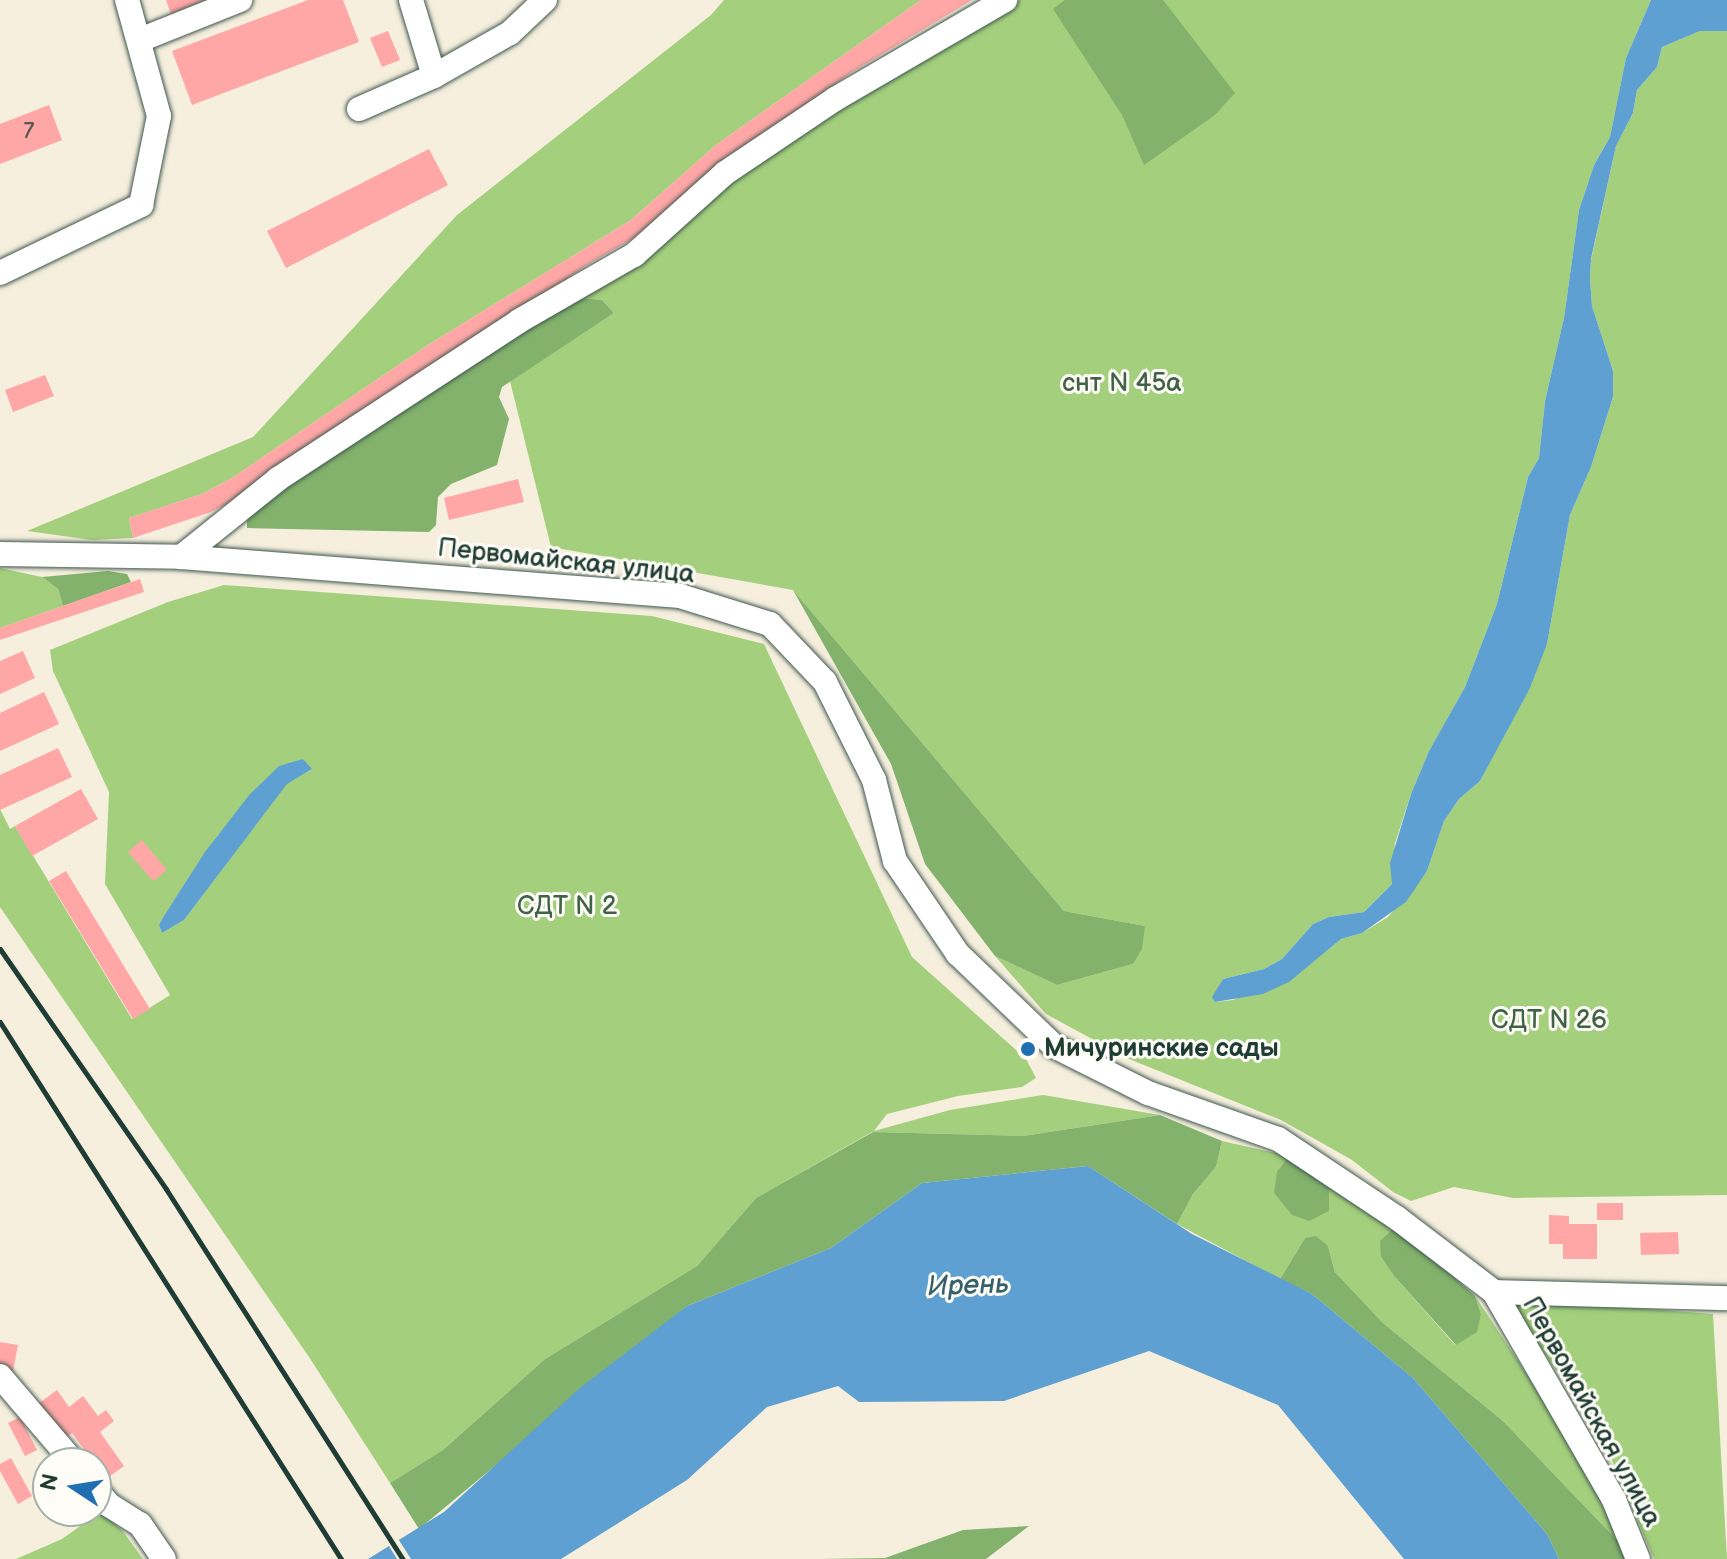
<!DOCTYPE html>
<html>
<head>
<meta charset="utf-8">
<style>
  body { margin:0 }
  #map { position:relative; width:1727px; height:1559px; overflow:hidden; background:#f6efde; font-family:"Balsamiq Sans",sans-serif }
  div>[style] { position:absolute }
  .green>* { inset:0; background:#a4d07d }
  .forest>* { inset:0; background:#83b26c }
  .water>* { inset:0; background:#5ea0d2 }
  .pier>* { inset:0; background:#f6efde }
  .building>* { inset:0; background:#fea7a6 }
  .roads { filter:drop-shadow(0 0 2px #3f584e) drop-shadow(0 0 2px #3f584e) }
  .minor>* { height:24px; margin:-12px; padding:0 12px; transform-origin:12px; border-radius:12px; background:#fff }
  .rail>* { height:5px; margin:-2.5px; padding:0 2.5px; transform-origin:2.5px; border-radius:2.5px; background:#1f3d34 }
  .dots>* { width:22px; height:22px; translate:-50% -50%; box-sizing:border-box; border:4px solid #fdfcf7; border-radius:50% }
  span { translate:-50% -50%; white-space:nowrap; text-align:center; line-height:1.15; -webkit-text-stroke:6px #fdfcf7; paint-order:stroke }
  .number-label { font-size:22px; color:#575850 }
  .number-label span { -webkit-text-stroke-width:0 }
  .park-label { font-size:26px; color:#406246 }
  .street-label { font-size:26px; color:#1f3d34 }
  .poi-label { font-size:26px; color:#1f3d34; font-weight:700 }
  .left { translate:0 -50%; text-align:left }
  .water-label { font-size:28px; color:#35606b; font-style:italic }
  .north { position:absolute; left:32px; top:1447px; width:80px; height:80px; box-sizing:border-box; background:#fdfcf7; border:2px solid #a4b0a9; border-radius:50%; rotate:282deg; font-size:22px; font-weight:700; line-height:32px; text-align:center; color:#1f3d34 }
  .north::after { content:''; display:block; margin:auto; width:28px; height:36px; background:#1f6fb2; clip-path:polygon(50% 0,100% 100%,50% 72%,0 100%) }
</style>
</head>
<body>
<div id="map">
  <div class="green">
    <div style="clip-path:polygon(724px 0,921px 0,716px 145px,631px 220px,428px 345px,232px 478px,202px 494px,129px 518px,133px 538px,92px 540px,27px 531px,253px 437px,457px 215px,711px 15px)"></div>
    <div style="clip-path:polygon(1013px 0,1651px 0,1626px 58px,1610px 137px,1594px 165px,1579px 210px,1564px 318px,1545px 401px,1539px 458px,1528px 477px,1497px 604px,1465px 687px,1429px 751px,1411px 794px,1395px 843px,1392px 884px,1364px 912px,1329px 917px,1313px 924px,1282px 959px,1264px 969px,1223px 979px,1213px 997px,1215px 1002px,1233px 1000px,1314px 961px,1341px 939px,1362px 933px,1388px 917px,1427px 871px,1444px 821px,1459px 799px,1480px 781px,1547px 644px,1570px 515px,1591px 467px,1613px 397px,1613px 371px,1592px 306px,1590px 279px,1591px 260px,1616px 146px,1633px 113px,1637px 90px,1657px 67px,1662px 47px,1700px 31px,1727px 31px,1727px 1195px,1513px 1198px,1454px 1187px,1411px 1201px,1393px 1192px,1352px 1160px,1281px 1120px,1129px 1059px,1046px 1014px,995px 956px,1057px 985px,1133px 964px,1145px 926px,1064px 911px,793px 590px,551px 547px,510px 381px,614px 313px,602px 300px,582px 298px,714px 194px,794px 137px)"></div>
    <div style="clip-path:polygon(0 568px,42px 577px,58px 589px,63px 606px,0 628px)"></div>
    <div style="clip-path:polygon(evenodd,224px 585px,652px 616px,764px 644px,912px 957px,1026px 1059px,1036px 1078px,1022px 1087px,958px 1096px,887px 1114px,874px 1131px,950px 1110px,1043px 1095px,1160px 1115px,1023px 1136px,872px 1132px,756px 1198px,697px 1266px,545px 1359px,443px 1450px,390px 1483px,309px 1357px,0 907px,0 809px,10px 829px,15px 826px,132px 1019px,170px 995px,105px 884px,109px 792px,53px 671px,50px 650px,168px 602px,224px 585px,303px 759px,311px 770px,287px 783px,184px 920px,162px 933px,159px 925px,162px 919px,218px 835px,303px 759px)"></div>
    <div style="clip-path:polygon(1222px 1141px,1289px 1156px,1329px 1211px,1329px 1188px,1380px 1213px,1402px 1231px,1381px 1257px,1394px 1276px,1455px 1345px,1481px 1314px,1475px 1296px,1540px 1394px,1613px 1517px,1618px 1541px,1502px 1420px,1383px 1323px,1335px 1272px,1328px 1246px,1305px 1238px,1280px 1279px,1177px 1224px,1193px 1194px,1216px 1167px)"></div>
    <div style="clip-path:polygon(1507px 1298px,1713px 1314px,1727px 1559px,1654px 1559px,1603px 1439px)"></div>
    <div style="clip-path:polygon(100px 1512px,122px 1530px,143px 1559px,16px 1559px,62px 1539px)"></div>
  </div>
  <div class="forest">
    <div style="clip-path:polygon(1065px 0,1163px 0,1235px 93px,1215px 115px,1144px 165px,1122px 115px,1053px 9px)"></div>
    <div style="clip-path:polygon(582px 298px,602px 300px,614px 313px,502px 387px,499px 397px,509px 419px,497px 465px,451px 484px,438px 497px,436px 525px,429px 532px,247px 528px,247px 516px,281px 486px,539px 317px)"></div>
    <div style="clip-path:polygon(108px 571px,127px 574px,131px 582px,63px 606px,58px 589px,42px 577px)"></div>
    <div style="clip-path:polygon(793px 590px,1064px 911px,1145px 926px,1142px 949px,1133px 964px,1057px 985px,995px 956px,925px 864px,891px 764px)"></div>
    <div style="clip-path:polygon(1160px 1115px,1222px 1141px,1216px 1167px,1193px 1194px,1177px 1224px,1088px 1166px,922px 1183px,831px 1248px,687px 1306px,419px 1529px,390px 1483px,443px 1450px,545px 1359px,697px 1266px,756px 1198px,873px 1132px,1023px 1136px)"></div>
    <div style="clip-path:polygon(1289px 1156px,1329px 1188px,1329px 1211px,1309px 1221px,1292px 1215px,1274px 1193px,1277px 1172px)"></div>
    <div style="clip-path:polygon(1393px 1229px,1402px 1231px,1475px 1296px,1481px 1314px,1477px 1332px,1456px 1345px,1394px 1276px,1381px 1257px,1380px 1241px)"></div>
    <div style="clip-path:polygon(1316px 1236px,1328px 1246px,1335px 1272px,1383px 1323px,1502px 1420px,1618px 1541px,1625px 1559px,1559px 1559px,1547px 1534px,1413px 1378px,1312px 1294px,1280px 1279px,1305px 1238px)"></div>
    <div style="clip-path:polygon(1029px 1526px,986px 1559px,821px 1559px,885px 1558px,963px 1530px)"></div>
  </div>
  <div class="water">
    <div style="clip-path:polygon(1651px 0,1727px 0,1727px 31px,1700px 31px,1662px 47px,1657px 67px,1637px 90px,1633px 113px,1616px 146px,1591px 259px,1590px 279px,1592px 306px,1613px 371px,1613px 397px,1591px 467px,1570px 515px,1547px 644px,1530px 688px,1480px 781px,1459px 799px,1444px 821px,1427px 871px,1406px 902px,1362px 933px,1341px 939px,1289px 982px,1263px 994px,1215px 1002px,1212px 997px,1223px 979px,1264px 969px,1282px 959px,1313px 924px,1329px 917px,1364px 912px,1392px 884px,1390px 863px,1411px 794px,1429px 751px,1465px 687px,1497px 604px,1528px 477px,1539px 458px,1545px 401px,1564px 318px,1579px 210px,1594px 165px,1610px 137px,1626px 58px)"></div>
    <div style="clip-path:polygon(303px 759px,312px 769px,287px 784px,184px 920px,162px 933px,159px 925px,162px 919px,205px 852px,250px 794px,279px 766px)"></div>
    <div style="clip-path:polygon(1088px 1166px,1192px 1234px,1312px 1294px,1413px 1378px,1547px 1534px,1559px 1559px,1404px 1559px,1278px 1405px,1149px 1351px,1004px 1401px,859px 1402px,838px 1386px,767px 1407px,687px 1480px,561px 1559px,368px 1559px,444px 1512px,581px 1387px,687px 1306px,831px 1248px,922px 1183px)"></div>
  </div>
  <div class="pier">
    <div style="clip-path:polygon(397px 1537px,411px 1559px,397px 1559px,387px 1543px)"></div>
  </div>
  <div class="building">
    <div style="clip-path:polygon(166px 0,206px 0,171px 14px)"></div>
    <div style="clip-path:polygon(308px 0,343px 0,359px 42px,192px 105px,172px 51px)"></div>
    <div style="clip-path:polygon(921px 0,972px 0,852px 72px,707px 176px,637px 236px,587px 265px,245px 495px,211px 512px,133px 538px,129px 518px,202px 494px,232px 478px,428px 345px,631px 220px,716px 145px)"></div>
    <div style="clip-path:polygon(388px 31px,400px 60px,382px 67px,370px 38px)"></div>
    <div style="clip-path:polygon(49px 105px,62px 140px,0 164px,0 124px)"></div>
    <div style="clip-path:polygon(429px 149px,448px 185px,286px 268px,267px 231px)"></div>
    <div style="clip-path:polygon(45px 375px,54px 396px,13px 412px,5px 390px)"></div>
    <div style="clip-path:polygon(518px 479px,524px 502px,449px 520px,444px 498px)"></div>
    <div style="clip-path:polygon(140px 579px,144px 592px,0 640px,0 628px)"></div>
    <div style="clip-path:polygon(23px 651px,35px 678px,0 694px,0 661px)"></div>
    <div style="clip-path:polygon(44px 692px,59px 724px,0 751px,0 713px)"></div>
    <div style="clip-path:polygon(58px 748px,72px 777px,0 810px,0 775px)"></div>
    <div style="clip-path:polygon(81px 789px,98px 819px,32px 856px,15px 826px)"></div>
    <div style="clip-path:polygon(142px 840px,167px 870px,153px 881px,128px 852px)"></div>
    <div style="clip-path:polygon(66px 871px,150px 1009px,133px 1019px,49px 881px)"></div>
    <div style="clip-path:polygon(1597px 1203px,1623px 1203px,1623px 1220px,1597px 1220px)"></div>
    <div style="clip-path:polygon(1549px 1215px,1569px 1216px,1569px 1224px,1597px 1224px,1597px 1259px,1563px 1259px,1563px 1244px,1549px 1244px)"></div>
    <div style="clip-path:polygon(1678px 1232px,1679px 1254px,1641px 1255px,1640px 1233px)"></div>
    <div style="clip-path:polygon(0 1342px,18px 1345px,13px 1371px,0 1368px)"></div>
    <div style="clip-path:polygon(57px 1390px,69px 1407px,83px 1396px,98px 1416px,106px 1410px,114px 1421px,100px 1432px,124px 1466px,106px 1479px,72px 1433px,63px 1439px,38px 1404px)"></div>
    <div style="clip-path:polygon(20px 1417px,37px 1450px,25px 1456px,8px 1423px)"></div>
    <div style="clip-path:polygon(11px 1458px,32px 1496px,18px 1504px,0 1471px,0 1464px)"></div>
  </div>
  <div class="roads">
    <div class="minor">
      <div style="left:411px;top:0;width:79px;rotate:73.2deg"></div>
      <div style="left:140px;top:40px;width:108px;rotate:-21.8deg"></div>
      <div style="left:359px;top:109px;width:82px;rotate:-23.7deg"></div>
      <div style="left:434px;top:76px;width:87px;rotate:-29.5deg"></div>
      <div style="left:510px;top:33px;width:48px;rotate:-43.3deg"></div>
      <div style="left:0;top:273px;width:157px;rotate:-25.7deg"></div>
      <div style="left:141px;top:205px;width:91px;rotate:-78.6deg"></div>
      <div style="left:159px;top:116px;width:120px;rotate:-105.4deg"></div>
      <div style="left:0;top:554px;width:181px;rotate:0.9deg"></div>
      <div style="left:181px;top:557px;width:501px;rotate:4.47deg"></div>
      <div style="left:680px;top:596px;width:94px;rotate:17.3deg"></div>
      <div style="left:770px;top:624px;width:80px;rotate:46.5deg"></div>
      <div style="left:825px;top:682px;width:110px;rotate:63.4deg"></div>
      <div style="left:874px;top:780px;width:84px;rotate:75.5deg"></div>
      <div style="left:895px;top:861px;width:112px;rotate:55.9deg"></div>
      <div style="left:958px;top:954px;width:133px;rotate:43.8deg"></div>
      <div style="left:1054px;top:1046px;width:105px;rotate:26.6deg"></div>
      <div style="left:1148px;top:1093px;width:138px;rotate:19.5deg"></div>
      <div style="left:1278px;top:1139px;width:143px;rotate:33.6deg"></div>
      <div style="left:1397px;top:1218px;width:122px;rotate:37.3deg"></div>
      <div style="left:1494px;top:1292px;width:240px;rotate:60deg"></div>
      <div style="left:1614px;top:1500px;width:64px;rotate:67.9deg"></div>
      <div style="left:181px;top:557px;width:124px;rotate:-38.8deg"></div>
      <div style="left:278px;top:479px;width:288px;rotate:-33.2deg"></div>
      <div style="left:519px;top:321px;width:133px;rotate:-29.9deg"></div>
      <div style="left:634px;top:255px;width:122px;rotate:-42deg"></div>
      <div style="left:725px;top:173px;width:133px;rotate:-33.9deg"></div>
      <div style="left:835px;top:99px;width:197px;rotate:-30.2deg"></div>
      <div style="left:1494px;top:1292px;width:233px;rotate:1.5deg"></div>
      <div style="left:0;top:1376px;width:114px;rotate:49.6deg"></div>
      <div style="left:96px;top:1489px;width:21px;rotate:51deg"></div>
      <div style="left:109px;top:1505px;width:36px;rotate:32deg"></div>
      <div style="left:140px;top:1524px;width:42px;rotate:55.6deg"></div>
    </div>
  </div>
  <div class="rail">
    <div style="left:0;top:949px;width:292px;rotate:55.3deg"></div>
    <div style="left:166px;top:1189px;width:439px;rotate:57.4deg"></div>
    <div style="left:0;top:1022px;width:636px;rotate:57.58deg"></div>
  </div>
  <div class="dots">
    <div style="left:1028px;top:1049px;background:#1f6fb2"></div>
  </div>
  <div class="number-label">
    <span style="left:29px;top:132px">7</span>
  </div>
  <div class="park-label">
    <span style="left:1122px;top:384px">снт N 45а</span>
    <span style="left:567px;top:907px">СДТ N 2</span>
    <span style="left:1549px;top:1021px">СДТ N 26</span>
  </div>
  <div class="street-label">
    <span style="left:566px;top:562px;rotate:6deg">Первомайская улица</span>
    <span style="left:1591px;top:1412px;rotate:61deg">Первомайская улица</span>
  </div>
  <div class="poi-label">
    <span class="left" style="left:1044px;top:1049px">Мичуринские сады</span>
  </div>
  <div class="water-label">
    <span style="left:968px;top:1286px;rotate:-2deg">Ирень</span>
  </div>
  <div class="north">N</div>
</div>
</body>
</html>
